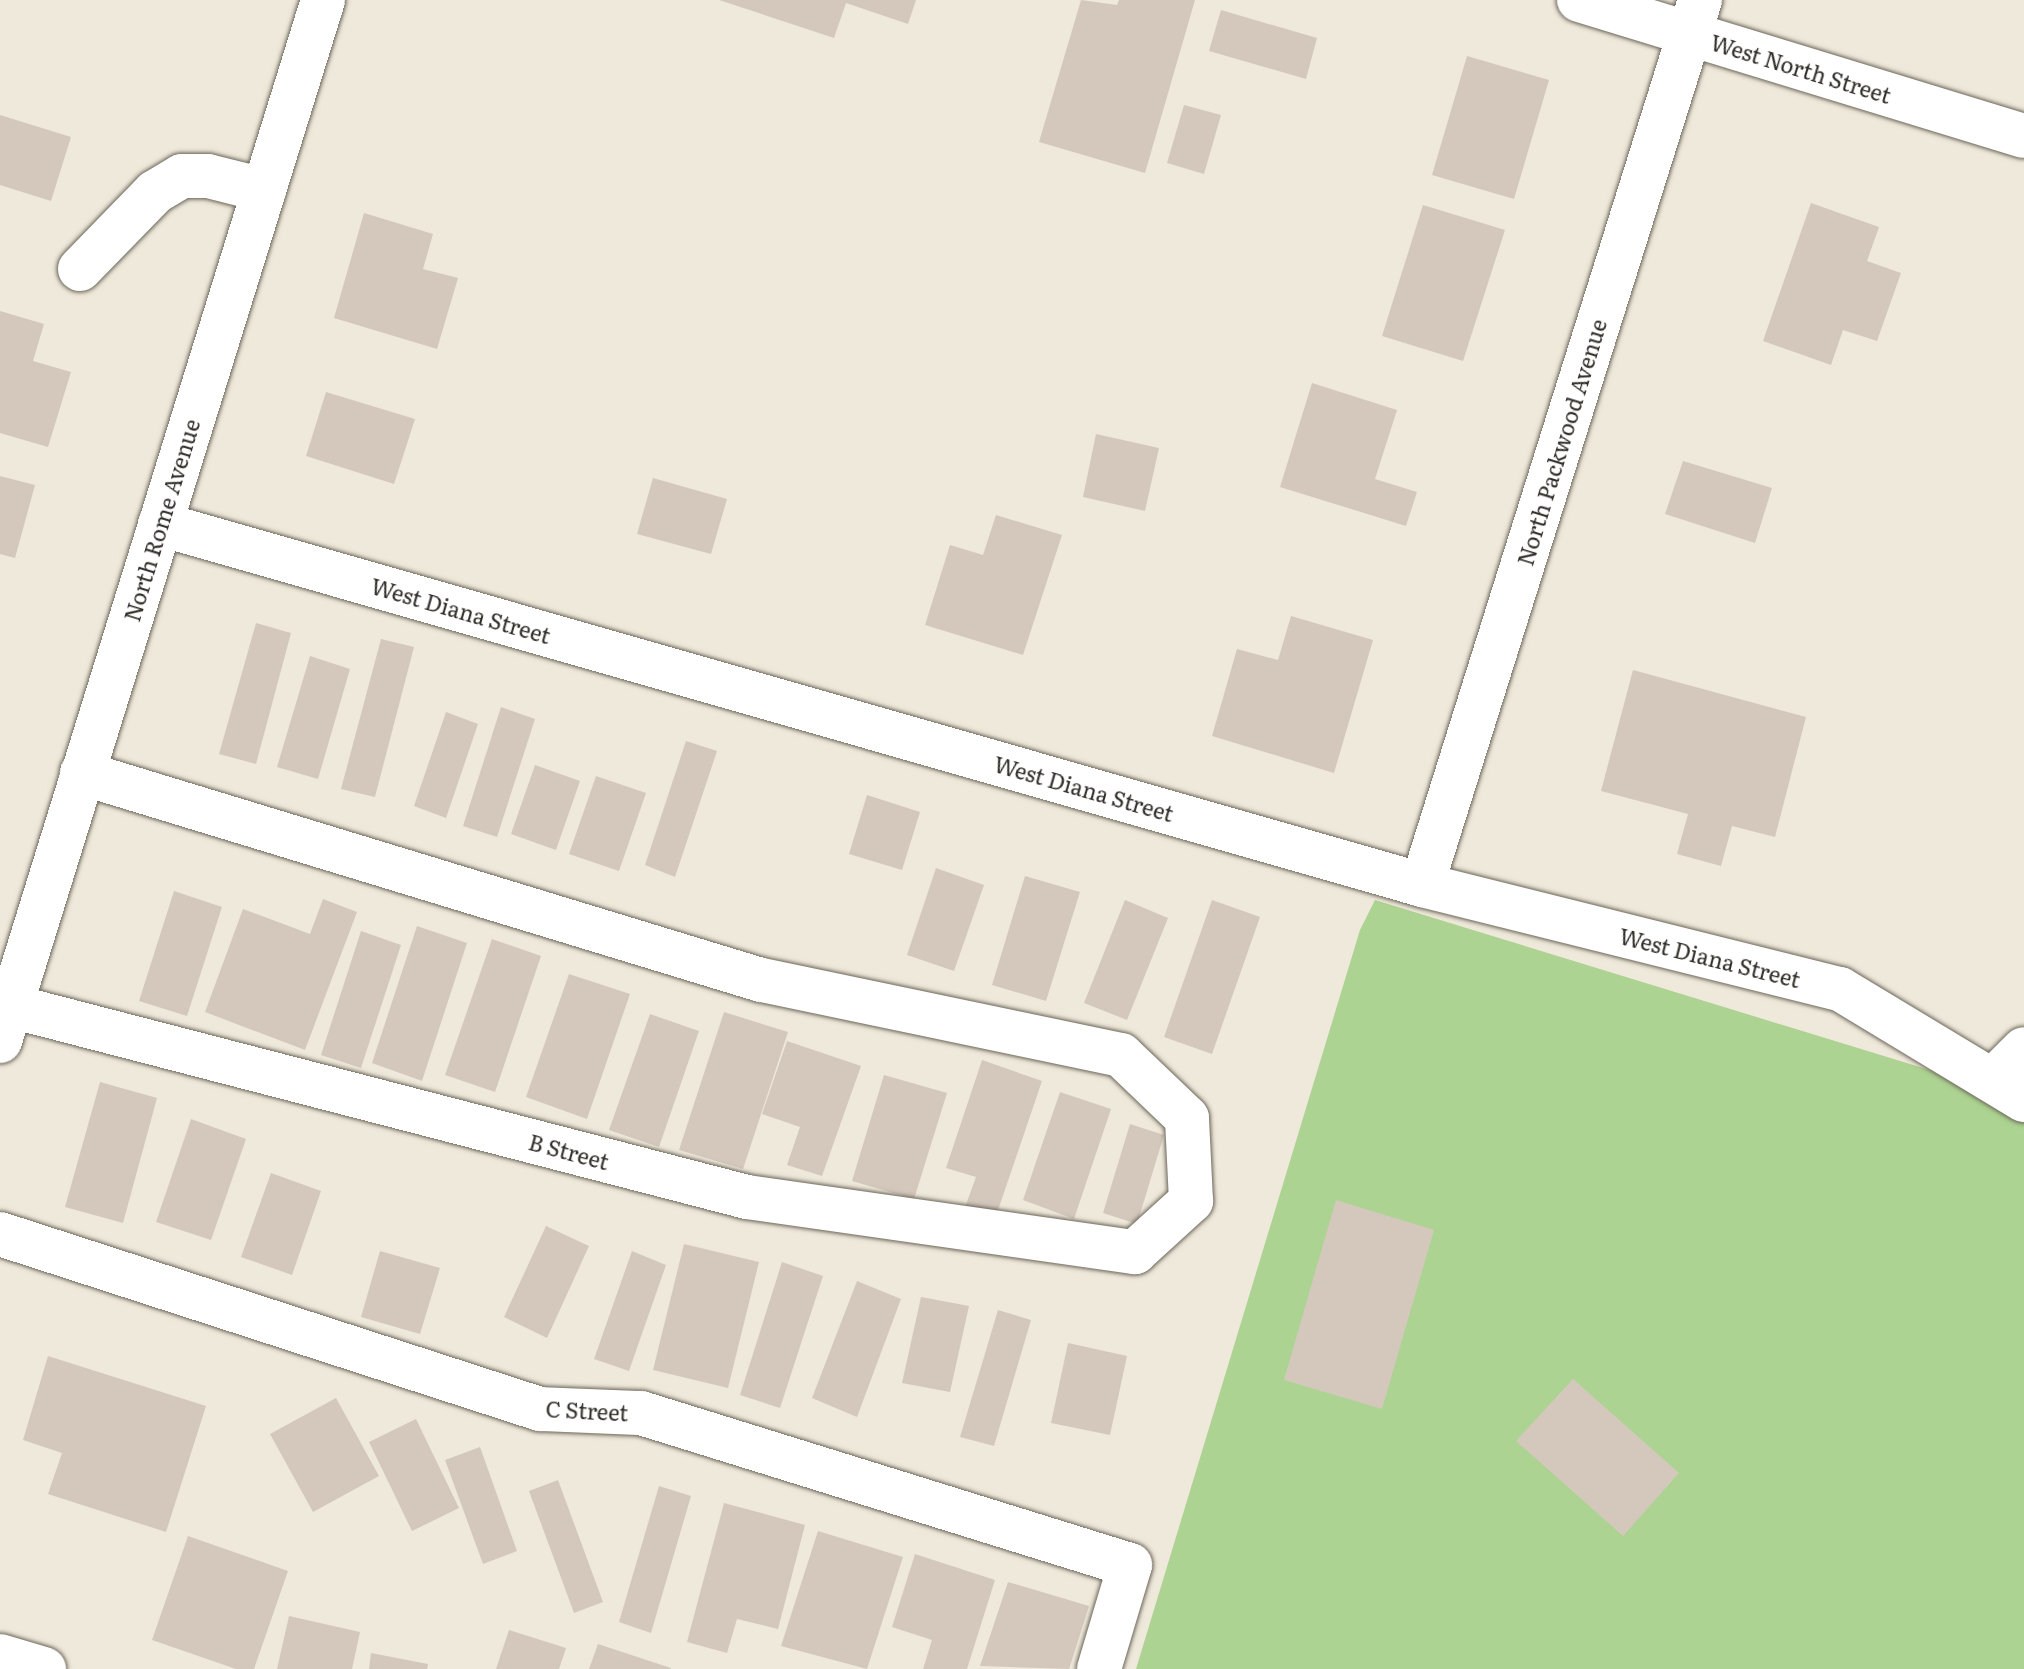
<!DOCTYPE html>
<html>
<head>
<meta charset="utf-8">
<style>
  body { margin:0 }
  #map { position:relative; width:2024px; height:1669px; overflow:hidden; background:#efe9db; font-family:Literata,serif }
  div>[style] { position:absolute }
  .green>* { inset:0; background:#acd391 }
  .building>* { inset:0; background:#d4c8bd }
  .roads { filter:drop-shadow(0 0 2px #6c665a) drop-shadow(0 0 2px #6c665a) }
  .minor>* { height:44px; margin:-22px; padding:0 22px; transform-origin:22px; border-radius:22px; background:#fff }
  span { translate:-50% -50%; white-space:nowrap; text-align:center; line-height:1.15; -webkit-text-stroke:6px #fff; paint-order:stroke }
  .street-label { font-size:22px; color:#302d28 }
</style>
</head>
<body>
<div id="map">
  <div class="green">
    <div style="clip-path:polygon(1375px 900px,2024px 1099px,2024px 1669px,1136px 1669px,1360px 930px)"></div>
  </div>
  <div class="building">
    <div style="clip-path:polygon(719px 0,916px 0,908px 24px,846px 3px,834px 38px)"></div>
    <div style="clip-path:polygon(1081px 0,1117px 5px,1119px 0,1195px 0,1145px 173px,1039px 142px)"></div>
    <div style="clip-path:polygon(1221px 10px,1317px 38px,1306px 79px,1209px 51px)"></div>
    <div style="clip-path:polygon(1467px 56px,1549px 80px,1514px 199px,1432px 175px)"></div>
    <div style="clip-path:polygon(1184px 105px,1221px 115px,1204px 174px,1167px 163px)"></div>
    <div style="clip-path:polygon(0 115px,71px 137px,51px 201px,0 185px)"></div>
    <div style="clip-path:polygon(1811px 203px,1879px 227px,1867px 261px,1901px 273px,1877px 341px,1843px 330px,1831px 365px,1763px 341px)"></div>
    <div style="clip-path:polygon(1423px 205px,1505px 230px,1463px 361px,1382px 336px)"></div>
    <div style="clip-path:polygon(364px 213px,433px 234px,423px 269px,458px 278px,437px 349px,334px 318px)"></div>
    <div style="clip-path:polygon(0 311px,44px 324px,33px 361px,71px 372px,48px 447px,0 433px)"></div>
    <div style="clip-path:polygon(1312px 383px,1397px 410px,1375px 479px,1417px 492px,1406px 526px,1280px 487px)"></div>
    <div style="clip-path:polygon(326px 392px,415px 419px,394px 484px,306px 456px)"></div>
    <div style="clip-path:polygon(1096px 434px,1159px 448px,1145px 511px,1083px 497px)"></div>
    <div style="clip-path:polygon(1683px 461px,1772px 488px,1755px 543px,1665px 514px)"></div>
    <div style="clip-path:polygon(0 476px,35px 485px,15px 558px,0 554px)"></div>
    <div style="clip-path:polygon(653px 478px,727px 499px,711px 554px,637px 534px)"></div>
    <div style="clip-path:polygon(996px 515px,1062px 535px,1023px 655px,925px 625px,950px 545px,983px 555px)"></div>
    <div style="clip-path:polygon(1291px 616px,1373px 640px,1334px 773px,1212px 736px,1237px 649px,1278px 660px)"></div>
    <div style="clip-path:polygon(256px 623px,291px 633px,256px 764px,219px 754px)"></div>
    <div style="clip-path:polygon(381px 639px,414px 647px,375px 797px,341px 789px)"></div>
    <div style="clip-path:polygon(310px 656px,350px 669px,318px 779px,277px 767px)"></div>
    <div style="clip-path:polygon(1633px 670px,1806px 717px,1775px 837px,1732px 826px,1721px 866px,1677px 854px,1688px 814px,1601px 791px)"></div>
    <div style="clip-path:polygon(501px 707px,535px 719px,497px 837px,463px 826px)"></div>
    <div style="clip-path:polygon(446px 712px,478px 724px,446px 818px,414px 806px)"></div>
    <div style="clip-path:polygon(686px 741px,717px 751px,675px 877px,645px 865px)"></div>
    <div style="clip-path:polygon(535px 765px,580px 781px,556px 850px,511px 834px)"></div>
    <div style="clip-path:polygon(596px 776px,646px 793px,619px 871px,569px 854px)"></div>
    <div style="clip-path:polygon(867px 795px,920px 812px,902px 870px,849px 854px)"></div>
    <div style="clip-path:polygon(936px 868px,984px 885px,954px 971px,907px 955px)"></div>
    <div style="clip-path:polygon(1025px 876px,1080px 892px,1046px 1001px,992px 985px)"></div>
    <div style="clip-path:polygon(174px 891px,222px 907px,187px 1016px,139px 1001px)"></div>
    <div style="clip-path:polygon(323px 899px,357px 912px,305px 1050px,205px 1012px,243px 909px,310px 934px)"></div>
    <div style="clip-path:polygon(1125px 900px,1168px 918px,1127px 1020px,1084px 1003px)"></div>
    <div style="clip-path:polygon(1212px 900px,1260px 917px,1212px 1054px,1164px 1037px)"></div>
    <div style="clip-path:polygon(417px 926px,467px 943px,422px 1081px,372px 1063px)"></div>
    <div style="clip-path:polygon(361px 931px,401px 945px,361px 1068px,321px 1055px)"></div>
    <div style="clip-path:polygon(492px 939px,541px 956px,495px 1092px,445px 1075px)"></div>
    <div style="clip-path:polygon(569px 974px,630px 994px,587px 1119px,526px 1097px)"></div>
    <div style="clip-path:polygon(724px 1012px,788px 1032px,743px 1169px,679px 1150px)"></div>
    <div style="clip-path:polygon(650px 1014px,699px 1031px,659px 1147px,609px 1130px)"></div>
    <div style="clip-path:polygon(787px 1041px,861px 1066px,822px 1176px,787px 1165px,800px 1127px,762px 1114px)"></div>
    <div style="clip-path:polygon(982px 1060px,1042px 1081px,994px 1222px,963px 1213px,976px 1177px,946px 1168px)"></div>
    <div style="clip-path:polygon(884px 1075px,947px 1093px,914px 1199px,852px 1181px)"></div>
    <div style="clip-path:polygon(100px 1082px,157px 1098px,123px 1223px,65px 1207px)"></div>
    <div style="clip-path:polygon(1060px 1092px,1111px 1109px,1074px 1219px,1023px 1200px)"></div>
    <div style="clip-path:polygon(191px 1119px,246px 1139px,211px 1240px,156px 1222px)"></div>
    <div style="clip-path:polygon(1130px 1124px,1164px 1135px,1137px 1224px,1103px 1213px)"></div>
    <div style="clip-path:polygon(271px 1173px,321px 1191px,292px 1275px,241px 1257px)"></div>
    <div style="clip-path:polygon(1336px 1200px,1434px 1230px,1382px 1409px,1284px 1380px)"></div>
    <div style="clip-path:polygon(546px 1226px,589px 1246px,547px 1338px,504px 1317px)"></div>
    <div style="clip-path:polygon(684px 1244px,759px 1262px,728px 1388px,653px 1370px)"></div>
    <div style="clip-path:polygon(380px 1251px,440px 1268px,420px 1334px,361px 1317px)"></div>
    <div style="clip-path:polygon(632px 1251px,666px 1265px,629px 1371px,594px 1359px)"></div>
    <div style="clip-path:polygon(782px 1262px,823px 1276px,780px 1408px,740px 1395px)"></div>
    <div style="clip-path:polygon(857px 1281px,901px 1299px,857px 1417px,812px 1398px)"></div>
    <div style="clip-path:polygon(921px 1297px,969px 1306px,950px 1392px,902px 1383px)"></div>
    <div style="clip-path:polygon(998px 1310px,1031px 1320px,994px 1446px,960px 1437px)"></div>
    <div style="clip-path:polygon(1068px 1343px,1127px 1356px,1110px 1435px,1051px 1423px)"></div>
    <div style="clip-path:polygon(48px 1356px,206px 1406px,166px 1532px,48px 1494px,62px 1453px,23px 1440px)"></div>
    <div style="clip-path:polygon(1573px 1379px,1679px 1473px,1623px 1536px,1516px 1441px)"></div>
    <div style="clip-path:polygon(336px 1398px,379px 1476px,313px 1512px,270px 1434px)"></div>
    <div style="clip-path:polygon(416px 1419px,459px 1508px,412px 1531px,369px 1442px)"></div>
    <div style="clip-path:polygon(480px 1447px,517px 1551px,483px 1564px,445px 1460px)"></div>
    <div style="clip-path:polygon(558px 1480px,603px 1602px,574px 1613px,529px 1491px)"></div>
    <div style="clip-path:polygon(659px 1486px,691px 1496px,651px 1633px,619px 1622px)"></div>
    <div style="clip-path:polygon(724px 1503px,805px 1525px,778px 1629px,737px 1619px,727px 1653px,687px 1642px)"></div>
    <div style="clip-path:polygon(818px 1531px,903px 1557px,867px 1669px,781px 1646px)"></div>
    <div style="clip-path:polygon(188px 1536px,288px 1571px,254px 1669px,236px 1669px,152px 1640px)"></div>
    <div style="clip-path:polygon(915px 1554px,995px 1580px,967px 1669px,923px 1669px,932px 1640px,892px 1627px)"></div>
    <div style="clip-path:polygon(1008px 1582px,1089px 1606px,1069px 1669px,980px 1666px)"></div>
    <div style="clip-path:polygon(289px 1616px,360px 1632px,352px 1669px,277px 1669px)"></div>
    <div style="clip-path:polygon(509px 1630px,566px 1648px,559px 1669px,496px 1669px)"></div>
    <div style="clip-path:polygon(598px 1644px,671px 1668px,671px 1669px,589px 1669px)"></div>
    <div style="clip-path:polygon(371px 1653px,428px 1664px,427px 1669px,369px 1669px)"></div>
  </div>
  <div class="roads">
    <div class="minor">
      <div style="left:1579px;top:0;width:465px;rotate:17deg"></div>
      <div style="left:80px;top:269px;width:107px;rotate:-45.8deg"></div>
      <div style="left:155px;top:192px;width:31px;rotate:-31deg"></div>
      <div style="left:182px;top:176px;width:26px"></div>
      <div style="left:208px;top:176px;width:58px;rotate:14deg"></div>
      <div style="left:160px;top:524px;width:1313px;rotate:15.96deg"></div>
      <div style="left:1422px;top:885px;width:431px;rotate:14deg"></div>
      <div style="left:1840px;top:989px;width:215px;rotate:31.1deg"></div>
      <div style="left:1422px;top:885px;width:928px;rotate:-72.56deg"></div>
      <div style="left:11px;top:1006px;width:760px;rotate:14.55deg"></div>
      <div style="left:747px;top:1197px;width:392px;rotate:8.1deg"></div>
      <div style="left:1135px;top:1252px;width:76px;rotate:-42.3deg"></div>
      <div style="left:1191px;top:1201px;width:83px;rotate:-92.8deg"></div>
      <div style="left:1187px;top:1118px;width:91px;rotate:-136.3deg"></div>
      <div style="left:1121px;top:1055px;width:368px;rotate:-168.2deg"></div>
      <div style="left:761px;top:980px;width:710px;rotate:-163.05deg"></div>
      <div style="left:0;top:1041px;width:1090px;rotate:-72.76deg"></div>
      <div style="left:1994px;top:1079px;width:42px;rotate:-45deg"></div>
      <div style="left:0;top:1234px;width:568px;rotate:17.96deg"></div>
      <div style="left:540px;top:1409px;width:101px;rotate:2.3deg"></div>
      <div style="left:641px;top:1413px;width:512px;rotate:17.27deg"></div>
      <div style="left:1130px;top:1565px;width:109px;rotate:106.6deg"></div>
      <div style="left:0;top:1656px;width:46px;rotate:16.5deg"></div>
    </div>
  </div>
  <div class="street-label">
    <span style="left:1801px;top:68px;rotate:17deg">West North Street</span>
    <span style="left:1561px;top:442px;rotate:-73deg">North Packwood Avenue</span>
    <span style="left:161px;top:520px;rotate:-73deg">North Rome Avenue</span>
    <span style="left:461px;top:610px;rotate:16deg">West Diana Street</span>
    <span style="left:1084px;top:788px;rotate:16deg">West Diana Street</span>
    <span style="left:1710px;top:957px;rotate:14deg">West Diana Street</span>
    <span style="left:569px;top:1151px;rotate:15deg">B Street</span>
    <span style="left:587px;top:1410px;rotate:3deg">C Street</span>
  </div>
</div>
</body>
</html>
